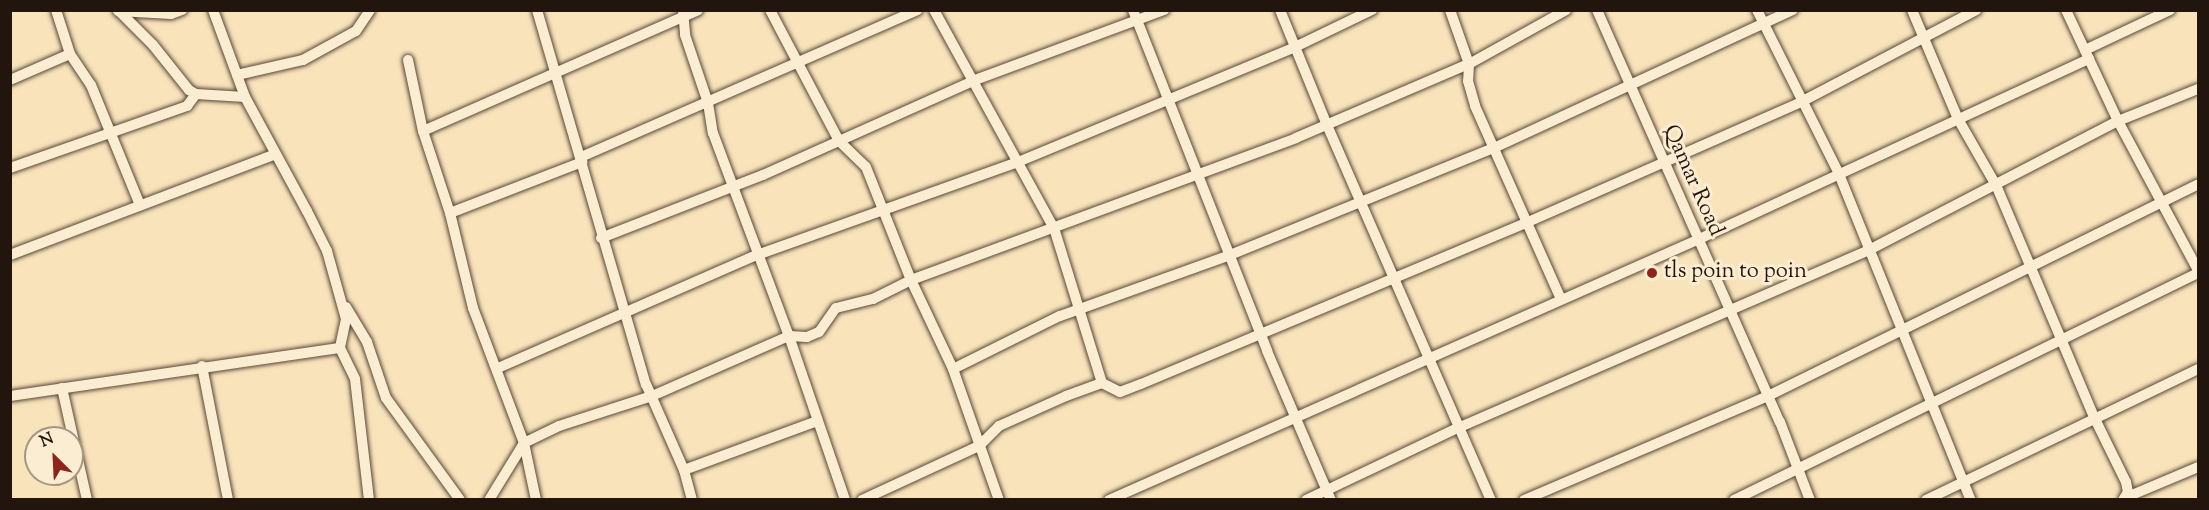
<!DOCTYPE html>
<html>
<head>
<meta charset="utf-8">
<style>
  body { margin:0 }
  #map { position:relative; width:2209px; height:510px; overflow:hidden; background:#f9e3ba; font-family:"Sorts Mill Goudy",serif }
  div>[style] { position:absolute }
  .roads { filter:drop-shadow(0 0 2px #584839) drop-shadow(0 0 2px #584839) }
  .street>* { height:10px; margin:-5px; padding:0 5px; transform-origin:5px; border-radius:5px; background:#fbedd2 }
  .dots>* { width:16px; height:16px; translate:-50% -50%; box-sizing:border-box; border:3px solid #fbedd2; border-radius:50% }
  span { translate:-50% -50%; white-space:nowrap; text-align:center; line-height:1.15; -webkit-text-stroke:6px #fbedd2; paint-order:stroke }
  .street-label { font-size:22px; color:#22150e }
  .poi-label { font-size:22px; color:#22150e }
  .left { translate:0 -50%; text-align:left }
  .frame { position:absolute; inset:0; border:12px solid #22150e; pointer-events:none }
  .north { position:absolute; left:24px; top:426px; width:60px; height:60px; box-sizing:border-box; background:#fbedd2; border:2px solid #a49784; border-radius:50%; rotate:336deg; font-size:16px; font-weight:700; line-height:24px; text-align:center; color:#22150e }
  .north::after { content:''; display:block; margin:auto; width:21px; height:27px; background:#8f2418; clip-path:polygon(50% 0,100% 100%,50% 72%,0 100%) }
</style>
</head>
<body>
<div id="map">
  <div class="roads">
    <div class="street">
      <div style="left:56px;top:10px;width:46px;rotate:72.3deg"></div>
      <div style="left:70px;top:54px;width:37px;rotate:56deg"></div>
      <div style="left:91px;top:85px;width:130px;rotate:67.8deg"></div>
      <div style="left:118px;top:10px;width:49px;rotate:45deg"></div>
      <div style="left:153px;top:45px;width:58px;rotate:51.3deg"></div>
      <div style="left:189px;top:90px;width:8px;rotate:30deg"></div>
      <div style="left:196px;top:94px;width:49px;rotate:3.5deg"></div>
      <div style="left:245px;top:97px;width:130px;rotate:61.5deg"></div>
      <div style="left:307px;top:211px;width:45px;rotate:63.4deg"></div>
      <div style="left:327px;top:251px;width:71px;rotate:74.4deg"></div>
      <div style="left:346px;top:319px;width:30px;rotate:102deg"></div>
      <div style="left:340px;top:348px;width:34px;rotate:64deg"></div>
      <div style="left:355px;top:379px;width:122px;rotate:83.4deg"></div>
      <div style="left:213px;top:10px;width:93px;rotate:69.8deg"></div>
      <div style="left:537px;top:10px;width:390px;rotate:73.8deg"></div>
      <div style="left:646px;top:384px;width:94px;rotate:66.2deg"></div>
      <div style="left:684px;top:470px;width:31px;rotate:75deg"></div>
      <div style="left:683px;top:10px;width:25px;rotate:85deg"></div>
      <div style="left:685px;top:35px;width:72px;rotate:71.3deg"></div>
      <div style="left:708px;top:103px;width:30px;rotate:81deg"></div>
      <div style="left:713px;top:133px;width:217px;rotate:69.5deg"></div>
      <div style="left:789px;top:336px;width:18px;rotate:3deg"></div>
      <div style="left:807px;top:337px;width:13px;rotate:-23deg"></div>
      <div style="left:819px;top:332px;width:29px;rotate:-55deg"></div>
      <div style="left:836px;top:308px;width:38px;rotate:-14deg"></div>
      <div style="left:873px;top:299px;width:42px;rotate:-26.6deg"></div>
      <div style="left:911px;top:280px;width:98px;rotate:64.7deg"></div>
      <div style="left:953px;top:369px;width:119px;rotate:-26.4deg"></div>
      <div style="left:1060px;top:316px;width:181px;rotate:-19.7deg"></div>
      <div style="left:1230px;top:255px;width:287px;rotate:-22.1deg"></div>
      <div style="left:1496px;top:147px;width:327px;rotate:-24.8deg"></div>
      <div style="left:770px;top:10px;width:148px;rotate:62.2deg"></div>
      <div style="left:839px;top:141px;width:37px;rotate:44deg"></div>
      <div style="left:866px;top:167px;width:122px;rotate:68.3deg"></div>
      <div style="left:911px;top:280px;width:410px;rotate:-20.2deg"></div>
      <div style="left:1296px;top:138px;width:188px;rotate:-23.2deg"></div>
      <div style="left:1469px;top:64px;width:111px;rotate:-29.1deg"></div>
      <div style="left:934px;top:10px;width:249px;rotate:61.2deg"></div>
      <div style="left:1054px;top:228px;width:162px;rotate:72.8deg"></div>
      <div style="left:1133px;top:10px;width:366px;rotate:68.5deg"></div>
      <div style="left:1267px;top:351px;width:162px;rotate:66.8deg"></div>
      <div style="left:1280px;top:10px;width:124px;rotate:67.8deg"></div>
      <div style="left:1327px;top:125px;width:409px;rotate:66.4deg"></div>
      <div style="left:1450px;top:10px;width:57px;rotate:70.6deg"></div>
      <div style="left:1469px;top:64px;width:17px;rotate:93deg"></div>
      <div style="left:1468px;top:81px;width:26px;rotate:74deg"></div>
      <div style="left:1475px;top:106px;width:211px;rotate:66deg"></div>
      <div style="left:1597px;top:10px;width:451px;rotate:66.1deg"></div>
      <div style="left:1780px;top:422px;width:84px;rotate:69deg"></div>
      <div style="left:1757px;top:10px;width:183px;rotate:63.4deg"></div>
      <div style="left:1839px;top:174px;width:352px;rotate:68deg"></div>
      <div style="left:1912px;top:10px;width:118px;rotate:67.1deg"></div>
      <div style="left:1958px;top:119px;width:76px;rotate:60.1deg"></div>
      <div style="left:1996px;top:185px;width:252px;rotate:67.1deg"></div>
      <div style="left:2094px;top:417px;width:72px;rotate:63.8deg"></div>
      <div style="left:2126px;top:482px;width:10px;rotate:79deg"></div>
      <div style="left:2128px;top:492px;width:9px;rotate:122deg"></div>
      <div style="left:2066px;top:10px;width:123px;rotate:64.9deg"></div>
      <div style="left:2118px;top:121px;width:169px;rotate:61.8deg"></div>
      <div style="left:118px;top:11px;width:53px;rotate:3.2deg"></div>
      <div style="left:171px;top:14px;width:12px;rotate:-20deg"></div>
      <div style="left:2085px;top:50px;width:94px;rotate:-25.2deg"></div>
      <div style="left:408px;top:60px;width:73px;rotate:78.1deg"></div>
      <div style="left:423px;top:131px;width:86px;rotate:71.8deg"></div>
      <div style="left:450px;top:213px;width:98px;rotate:76.4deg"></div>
      <div style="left:473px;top:308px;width:144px;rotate:69.3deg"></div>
      <div style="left:524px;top:443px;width:58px;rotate:78.1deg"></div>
      <div style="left:237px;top:75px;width:68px;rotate:-12.8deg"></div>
      <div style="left:303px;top:60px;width:60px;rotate:-28.7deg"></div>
      <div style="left:356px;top:31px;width:25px;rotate:-56deg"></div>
      <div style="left:10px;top:80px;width:65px;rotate:-23.4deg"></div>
      <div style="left:423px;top:131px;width:300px;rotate:-23.7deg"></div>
      <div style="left:581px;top:157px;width:367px;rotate:-23.6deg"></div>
      <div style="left:10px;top:168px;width:188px;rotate:-19.3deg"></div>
      <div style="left:187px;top:106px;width:15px;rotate:-53deg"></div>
      <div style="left:450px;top:213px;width:142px;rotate:-21.1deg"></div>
      <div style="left:601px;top:238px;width:174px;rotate:-21.3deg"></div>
      <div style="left:763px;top:175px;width:232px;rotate:-24.1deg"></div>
      <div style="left:975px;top:80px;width:202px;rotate:-20.3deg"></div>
      <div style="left:10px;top:255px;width:281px;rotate:-20.8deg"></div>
      <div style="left:346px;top:307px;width:41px;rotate:59deg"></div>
      <div style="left:367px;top:342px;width:59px;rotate:71.3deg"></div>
      <div style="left:386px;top:398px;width:126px;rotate:54deg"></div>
      <div style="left:202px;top:366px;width:136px;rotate:79deg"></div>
      <div style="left:498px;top:368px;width:283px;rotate:-23.6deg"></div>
      <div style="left:757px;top:255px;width:277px;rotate:-19.6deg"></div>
      <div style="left:1018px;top:162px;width:298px;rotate:-22.5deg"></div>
      <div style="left:1293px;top:48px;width:88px;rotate:-25.7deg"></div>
      <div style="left:953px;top:369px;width:139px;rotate:70.7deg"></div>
      <div style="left:62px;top:388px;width:115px;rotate:77.4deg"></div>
      <div style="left:10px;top:396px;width:333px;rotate:-8.3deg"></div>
      <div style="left:684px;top:470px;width:142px;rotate:-20.2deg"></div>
      <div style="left:2127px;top:497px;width:77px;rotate:-22.9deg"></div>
      <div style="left:489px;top:500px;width:67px;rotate:-58.4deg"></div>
      <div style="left:524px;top:443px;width:39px;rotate:-26deg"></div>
      <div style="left:559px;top:426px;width:98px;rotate:-17.9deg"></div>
      <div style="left:652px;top:396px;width:150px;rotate:-23.7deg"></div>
      <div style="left:789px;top:336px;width:173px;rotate:71.1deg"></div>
      <div style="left:862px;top:500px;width:129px;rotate:-24.8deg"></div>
      <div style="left:979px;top:446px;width:28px;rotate:-45deg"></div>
      <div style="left:999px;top:426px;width:73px;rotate:-24.1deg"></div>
      <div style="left:1066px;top:396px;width:38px;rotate:-20deg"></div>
      <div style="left:1102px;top:383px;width:20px;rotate:27deg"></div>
      <div style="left:1120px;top:392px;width:22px;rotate:-21deg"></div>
      <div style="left:1141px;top:384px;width:420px;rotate:-22.7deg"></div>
      <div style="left:1528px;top:222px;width:298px;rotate:-23.7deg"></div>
      <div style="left:1801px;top:102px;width:198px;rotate:-27.7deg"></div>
      <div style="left:1109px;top:500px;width:643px;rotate:-23.85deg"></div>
      <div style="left:1697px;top:240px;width:432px;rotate:-24.8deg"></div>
      <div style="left:1306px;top:500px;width:170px;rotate:-25.4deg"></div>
      <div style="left:1460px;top:427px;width:443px;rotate:-23.4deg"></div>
      <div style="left:1867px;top:251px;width:283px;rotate:-27.4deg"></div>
      <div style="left:2118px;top:121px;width:86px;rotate:-21.8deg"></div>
      <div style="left:1524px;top:500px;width:265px;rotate:-23.1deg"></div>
      <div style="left:1768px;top:396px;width:479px;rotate:-26.2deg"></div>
      <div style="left:1734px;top:500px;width:517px;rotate:-26.07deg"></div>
      <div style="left:1926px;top:500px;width:302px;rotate:-25.7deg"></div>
    </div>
  </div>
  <div class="dots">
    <div style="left:1652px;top:273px;background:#8f2418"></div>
  </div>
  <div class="street-label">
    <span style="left:1692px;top:181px;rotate:66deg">Qamar Road</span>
  </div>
  <div class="poi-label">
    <span class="left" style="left:1664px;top:273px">tls poin to poin</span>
  </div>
  <div class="frame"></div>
  <div class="north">N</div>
</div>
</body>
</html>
